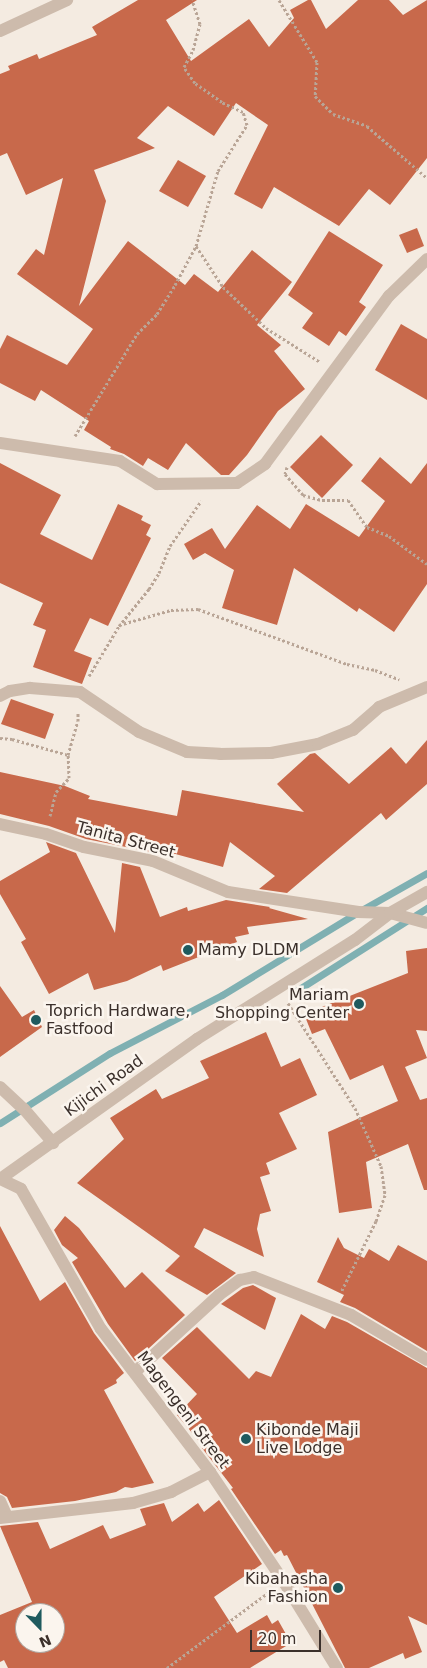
<!DOCTYPE html>
<html>
<head>
<meta charset="utf-8">
<style>
  body { margin:0 }
  #map { position:relative; width:427px; height:1668px; overflow:hidden; background:#f4ebe1; font-family:"DejaVu Sans",sans-serif }
  div>[style] { position:absolute }
  .stream>* { height:7px; margin:-3.5px; padding:0 3.5px; transform-origin:3.5px; border-radius:3.5px; background:#7fb0b2 }
  .building>* { inset:0; background:#c8694b }
  .path>* { height:3px; margin-top:-1.5px; transform-origin:0; background:repeating-linear-gradient(90deg,#b9a596 0 2.5px,transparent 0 5px) }
  .minor>* { height:12px; margin:-6px; padding:0 6px; transform-origin:6px; border-radius:6px; background:#cdbbac }
  .tertiary>* { height:12px; margin:-6px; padding:0 6px; transform-origin:6px; border-radius:6px; background:#cdbbac }
  .dots>* { width:14px; height:14px; translate:-50% -50%; box-sizing:border-box; border:2px solid #fbf5ee; border-radius:50% }
  span { translate:-50% -50%; white-space:nowrap; text-align:center; line-height:1.15; -webkit-text-stroke:5px #fbf5ee; paint-order:stroke }
  .street-label { font-size:16px; color:#3b302b }
  .poi-label { font-size:16px; color:#3b302b }
  .left { translate:0 -50%; text-align:left }
  .right { translate:-100% -50%; text-align:right }
  .north { position:absolute; left:15px; top:1603px; width:50px; height:50px; box-sizing:border-box; background:#fbf5ee; border:1px solid #aea6a0; border-radius:50%; rotate:158deg; font-size:14px; font-weight:700; line-height:20px; text-align:center; color:#3b302b }
  .north::after { content:''; display:block; margin:auto; width:18px; height:22px; background:#1f5a5e; clip-path:polygon(50% 0,100% 100%,50% 72%,0 100%) }
  .scale { position:absolute; left:250px; top:1630px; width:71px; height:22px; box-sizing:border-box; border:2px solid #3b302b; border-top:0; padding-left:6px; font-size:15px; line-height:18px; white-space:nowrap; color:#3b302b; -webkit-text-stroke:4px #fbf5ee; paint-order:stroke }
</style>
</head>
<body>
<div id="map">
  <div class="stream">
    <div style="left:296px;top:991px;width:155px;rotate:-32.4deg"></div>
    <div style="left:0;top:1123px;width:130px;rotate:-32.5deg"></div>
    <div style="left:110px;top:1053px;width:126px;rotate:-27.4deg"></div>
    <div style="left:222px;top:995px;width:159px;rotate:-31.4deg"></div>
    <div style="left:358px;top:912px;width:79px;rotate:-29.5deg"></div>
  </div>
  <div class="building">
    <div style="clip-path:polygon(138px 0,197px 0,166px 20px,191px 61px,249px 19px,269px 47px,294px 18px,290px 10px,308px 0,311px 0,326px 29px,358px 0,389px 0,403px 15px,427px 0,427px 158px,390px 205px,369px 189px,339px 226px,274px 187px,262px 209px,234px 194px,268px 125px,236px 103px,214px 136px,168px 106px,137px 138px,155px 148px,94px 170px,106px 201px,79px 306px,128px 241px,185px 285px,194px 274px,218px 292px,252px 250px,292px 282px,257px 325px,281px 345px,274px 351px,305px 389px,278px 411px,247px 455px,229px 475px,221px 475px,186px 443px,168px 470px,148px 458px,143px 466px,124px 454px,110px 449px,111px 447px,84px 430px,89px 421px,41px 390px,35px 401px,0 383px,0 349px,7px 335px,67px 365px,93px 329px,17px 274px,36px 249px,44px 255px,63px 178px,26px 195px,7px 153px,0 156px,0 74px,10px 70px,8px 66px,37px 54px,39px 59px,97px 35px,92px 27px)"></div>
    <div style="clip-path:polygon(178px 160px,206px 176px,188px 207px,159px 191px)"></div>
    <div style="clip-path:polygon(417px 228px,424px 246px,407px 253px,399px 235px)"></div>
    <div style="clip-path:polygon(329px 231px,383px 265px,359px 302px,366px 307px,346px 336px,339px 331px,329px 346px,302px 328px,313px 313px,288px 295px)"></div>
    <div style="clip-path:polygon(401px 324px,427px 339px,427px 400px,375px 370px)"></div>
    <div style="clip-path:polygon(321px 435px,353px 465px,322px 498px,290px 467px)"></div>
    <div style="clip-path:polygon(380px 457px,411px 484px,427px 463px,427px 584px,394px 632px,359px 608px,357px 612px,294px 568px,277px 625px,222px 608px,234px 570px,205px 553px,193px 560px,184px 544px,212px 528px,225px 549px,257px 505px,290px 529px,306px 504px,359px 537px,385px 501px,361px 481px)"></div>
    <div style="clip-path:polygon(0 463px,61px 495px,40px 534px,92px 560px,118px 504px,143px 516px,141px 520px,151px 525px,146px 535px,151px 538px,108px 626px,90px 618px,74px 651px,92px 658px,82px 684px,33px 667px,46px 630px,33px 625px,43px 603px,0 583px)"></div>
    <div style="clip-path:polygon(11px 699px,54px 714px,45px 739px,1px 724px)"></div>
    <div style="clip-path:polygon(427px 740px,427px 784px,386px 820px,381px 813px,287px 893px,259px 889px,275px 876px,230px 842px,223px 867px,157px 849px,156px 853px,86px 839px,49px 826px,0 814px,0 772px,65px 786px,90px 796px,88px 799px,177px 816px,182px 790px,304px 812px,277px 784px,310px 754px,315px 753px,349px 784px,391px 747px,406px 764px)"></div>
    <div style="clip-path:polygon(46px 842px,76px 853px,115px 933px,122px 863px,140px 867px,160px 917px,187px 907px,188px 911px,226px 900px,270px 907px,269px 908px,308px 919px,247px 927px,249px 934px,235px 937px,237px 942px,163px 971px,161px 965px,127px 981px,94px 990px,88px 973px,49px 994px,21px 942px,26px 939px,0 894px,0 881px,50px 852px)"></div>
    <div style="clip-path:polygon(427px 948px,427px 1031px,416px 1030px,427px 1058px,405px 1067px,420px 1100px,427px 1098px,427px 1190px,424px 1190px,408px 1144px,366px 1162px,372px 1208px,339px 1213px,328px 1132px,398px 1101px,383px 1065px,350px 1080px,325px 1029px,312px 1034px,304px 1014px,408px 973px,406px 951px)"></div>
    <div style="clip-path:polygon(0 986px,22px 1017px,34px 1010px,42px 1027px,0 1057px)"></div>
    <div style="clip-path:polygon(266px 1032px,281px 1067px,300px 1058px,317px 1095px,279px 1113px,297px 1149px,266px 1163px,270px 1174px,260px 1177px,271px 1211px,260px 1214px,257px 1229px,264px 1257px,204px 1228px,194px 1247px,236px 1273px,207px 1295px,165px 1271px,180px 1256px,77px 1183px,124px 1139px,110px 1118px,156px 1089px,162px 1099px,209px 1078px,200px 1061px)"></div>
    <div style="clip-path:polygon(65px 1216px,79px 1228px,125px 1288px,142px 1272px,185px 1315px,135px 1361px,108px 1324px,72px 1262px,78px 1258px,62px 1245px,54px 1230px)"></div>
    <div style="clip-path:polygon(0 1226px,40px 1301px,65px 1282px,94px 1333px,124px 1373px,116px 1380px,117px 1383px,104px 1390px,154px 1483px,132px 1488px,125px 1487px,116px 1492px,75px 1501px,12px 1508px,7px 1497px,0 1493px)"></div>
    <div style="clip-path:polygon(338px 1237px,344px 1248px,364px 1258px,369px 1249px,389px 1261px,398px 1245px,427px 1261px,427px 1351px,355px 1308px,340px 1302px,344px 1295px,317px 1282px)"></div>
    <div style="clip-path:polygon(253px 1285px,276px 1298px,265px 1330px,221px 1304px,243px 1288px)"></div>
    <div style="clip-path:polygon(301px 1314px,325px 1329px,332px 1316px,347px 1322px,427px 1368px,427px 1625px,408px 1616px,422px 1652px,405px 1659px,403px 1653px,369px 1668px,345px 1668px,287px 1555px,284px 1556px,281px 1550px,275px 1554px,231px 1489px,233px 1488px,202px 1448px,204px 1447px,177px 1415px,197px 1394px,162px 1358px,197px 1327px,249px 1379px,256px 1371px,271px 1377px)"></div>
    <div style="clip-path:polygon(evenodd,219px 1500px,262px 1564px,214px 1597px,237px 1633px,267px 1615px,272px 1624px,278px 1620px,291px 1643px,250px 1668px,8px 1668px,4px 1660px,0 1662px,0 1615px,32px 1602px,0 1526px,38px 1522px,50px 1549px,103px 1525px,110px 1539px,146px 1525px,140px 1509px,164px 1503px,172px 1522px,198px 1503px,204px 1512px,219px 1500px,25px 1613px,55px 1613px,55px 1643px,25px 1643px,25px 1613px)"></div>
  </div>
  <div class="path">
    <div style="left:279px;top:0;width:73px;rotate:58.5deg"></div>
    <div style="left:317px;top:62px;width:34px;rotate:93deg"></div>
    <div style="left:315px;top:96px;width:25px;rotate:45deg"></div>
    <div style="left:333px;top:114px;width:36px;rotate:19deg"></div>
    <div style="left:367px;top:126px;width:79px;rotate:40.9deg"></div>
    <div style="left:196px;top:246px;width:49px;rotate:56.6deg"></div>
    <div style="left:223px;top:287px;width:59px;rotate:43.6deg"></div>
    <div style="left:266px;top:328px;width:64px;rotate:32.2deg"></div>
    <div style="left:75px;top:436px;width:119px;rotate:-58.7deg"></div>
    <div style="left:137px;top:334px;width:28px;rotate:-45deg"></div>
    <div style="left:157px;top:314px;width:34px;rotate:-58deg"></div>
    <div style="left:175px;top:285px;width:44px;rotate:-61.7deg"></div>
    <div style="left:196px;top:246px;width:78px;rotate:-73.7deg"></div>
    <div style="left:218px;top:171px;width:54px;rotate:-57.8deg"></div>
    <div style="left:247px;top:125px;width:14px;rotate:-107deg"></div>
    <div style="left:243px;top:112px;width:23px;rotate:-155deg"></div>
    <div style="left:222px;top:102px;width:33px;rotate:-145deg"></div>
    <div style="left:195px;top:83px;width:19px;rotate:-125deg"></div>
    <div style="left:184px;top:67px;width:19px;rotate:-62deg"></div>
    <div style="left:193px;top:50px;width:27px;rotate:-75deg"></div>
    <div style="left:200px;top:24px;width:25px;rotate:-108deg"></div>
    <div style="left:287px;top:467px;width:7px;rotate:106deg"></div>
    <div style="left:285px;top:474px;width:28px;rotate:49deg"></div>
    <div style="left:303px;top:495px;width:20px;rotate:15deg"></div>
    <div style="left:322px;top:500px;width:26px"></div>
    <div style="left:348px;top:500px;width:33px;rotate:55deg"></div>
    <div style="left:367px;top:527px;width:24px;rotate:22deg"></div>
    <div style="left:389px;top:536px;width:47px;rotate:36.4deg"></div>
    <div style="left:119px;top:625px;width:54px;rotate:-16.1deg"></div>
    <div style="left:171px;top:610px;width:27px;rotate:-2deg"></div>
    <div style="left:198px;top:609px;width:159px;rotate:20.3deg"></div>
    <div style="left:347px;top:664px;width:29px;rotate:12deg"></div>
    <div style="left:375px;top:670px;width:26px;rotate:21deg"></div>
    <div style="left:89px;top:676px;width:58px;rotate:-59deg"></div>
    <div style="left:119px;top:626px;width:48px;rotate:-51deg"></div>
    <div style="left:149px;top:589px;width:19px;rotate:-58deg"></div>
    <div style="left:159px;top:573px;width:29px;rotate:-68deg"></div>
    <div style="left:170px;top:546px;width:55px;rotate:-55.4deg"></div>
    <div style="left:0;top:738px;width:12px;rotate:5deg"></div>
    <div style="left:12px;top:739px;width:58px;rotate:15.9deg"></div>
    <div style="left:50px;top:816px;width:25px;rotate:-76deg"></div>
    <div style="left:56px;top:792px;width:19px;rotate:-47deg"></div>
    <div style="left:69px;top:778px;width:23px;rotate:-92deg"></div>
    <div style="left:68px;top:755px;width:35px;rotate:-74deg"></div>
    <div style="left:78px;top:721px;width:9px;rotate:-90deg"></div>
    <div style="left:288px;top:1003px;width:125px;rotate:57.5deg"></div>
    <div style="left:355px;top:1108px;width:64px;rotate:65.9deg"></div>
    <div style="left:381px;top:1166px;width:29px;rotate:82deg"></div>
    <div style="left:385px;top:1195px;width:28px;rotate:109deg"></div>
    <div style="left:376px;top:1221px;width:79px;rotate:116.2deg"></div>
    <div style="left:167px;top:1668px;width:127px;rotate:-36.7deg"></div>
  </div>
  <div class="minor">
    <div style="left:0;top:31px;width:74px;rotate:-24.8deg"></div>
    <div style="left:0;top:443px;width:121px;rotate:8.5deg"></div>
    <div style="left:120px;top:461px;width:44px;rotate:31.9deg"></div>
    <div style="left:157px;top:484px;width:80px;rotate:-0.7deg"></div>
    <div style="left:237px;top:483px;width:34px;rotate:-34deg"></div>
    <div style="left:265px;top:464px;width:209px;rotate:-53.6deg"></div>
    <div style="left:389px;top:296px;width:53px;rotate:-44.2deg"></div>
    <div style="left:0;top:696px;width:11px;rotate:-27deg"></div>
    <div style="left:10px;top:691px;width:20px;rotate:-9deg"></div>
    <div style="left:30px;top:688px;width:50px;rotate:4.6deg"></div>
    <div style="left:80px;top:692px;width:71px;rotate:34.1deg"></div>
    <div style="left:139px;top:732px;width:52px;rotate:22.6deg"></div>
    <div style="left:187px;top:752px;width:33px;rotate:3deg"></div>
    <div style="left:220px;top:754px;width:51px;rotate:-1.1deg"></div>
    <div style="left:271px;top:753px;width:48px;rotate:-10.8deg"></div>
    <div style="left:318px;top:744px;width:38px;rotate:-22deg"></div>
    <div style="left:353px;top:730px;width:35px;rotate:-41deg"></div>
    <div style="left:379px;top:707px;width:52px;rotate:-22.6deg"></div>
    <div style="left:0;top:824px;width:47px;rotate:12.3deg"></div>
    <div style="left:46px;top:834px;width:40px;rotate:18.9deg"></div>
    <div style="left:84px;top:847px;width:70px;rotate:11.5deg"></div>
    <div style="left:153px;top:861px;width:81px;rotate:22.5deg"></div>
    <div style="left:228px;top:892px;width:132px;rotate:8.7deg"></div>
    <div style="left:358px;top:912px;width:32px;rotate:2deg"></div>
    <div style="left:390px;top:913px;width:38px;rotate:15deg"></div>
    <div style="left:0;top:1087px;width:33px;rotate:43deg"></div>
    <div style="left:24px;top:1109px;width:45px;rotate:49.5deg"></div>
    <div style="left:0;top:1179px;width:23px;rotate:25deg"></div>
    <div style="left:21px;top:1189px;width:161px;rotate:60.3deg"></div>
    <div style="left:101px;top:1329px;width:180px;rotate:52.7deg"></div>
    <div style="left:210px;top:1472px;width:133px;rotate:56.1deg"></div>
    <div style="left:284px;top:1582px;width:101px;rotate:58.4deg"></div>
    <div style="left:135px;top:1372px;width:114px;rotate:-42.5deg"></div>
    <div style="left:219px;top:1295px;width:26px;rotate:-36deg"></div>
    <div style="left:240px;top:1280px;width:14px;rotate:-12deg"></div>
    <div style="left:254px;top:1277px;width:104px;rotate:21.4deg"></div>
    <div style="left:351px;top:1315px;width:88px;rotate:30.6deg"></div>
    <div style="left:0;top:1501px;width:17px;rotate:66deg"></div>
    <div style="left:0;top:1518px;width:134px;rotate:-6.4deg"></div>
    <div style="left:133px;top:1503px;width:40px;rotate:-16deg"></div>
    <div style="left:171px;top:1492px;width:44px;rotate:-27.1deg"></div>
  </div>
  <div class="tertiary">
    <div style="left:0;top:1179px;width:242px;rotate:-35.4deg"></div>
    <div style="left:197px;top:1039px;width:186px;rotate:-32.1deg"></div>
    <div style="left:355px;top:940px;width:44px;rotate:-37.6deg"></div>
    <div style="left:390px;top:913px;width:43px;rotate:-29.6deg"></div>
  </div>
  <div class="dots">
    <div style="left:188px;top:950px;background:#1f5a5e"></div>
    <div style="left:359px;top:1004px;background:#1f5a5e"></div>
    <div style="left:36px;top:1020px;background:#1f5a5e"></div>
    <div style="left:246px;top:1439px;background:#1f5a5e"></div>
    <div style="left:338px;top:1588px;background:#1f5a5e"></div>
  </div>
  <div class="street-label">
    <span style="left:126px;top:840px;rotate:15deg">Tanita Street</span>
    <span style="left:104px;top:1086px;rotate:-36deg">Kijichi Road</span>
    <span style="left:183px;top:1410px;rotate:53deg">Magengeni Street</span>
  </div>
  <div class="poi-label">
    <span class="left" style="left:198px;top:950px">Mamy DLDM</span>
    <span class="right" style="left:349px;top:1004px">Mariam<br>Shopping Center</span>
    <span class="left" style="left:46px;top:1020px">Toprich Hardware,<br>Fastfood</span>
    <span class="left" style="left:256px;top:1439px">Kibonde Maji<br>Live Lodge</span>
    <span class="right" style="left:328px;top:1588px">Kibahasha<br>Fashion</span>
  </div>
  <div class="north">N</div>
  <div class="scale">20 m</div>
</div>
</body>
</html>
